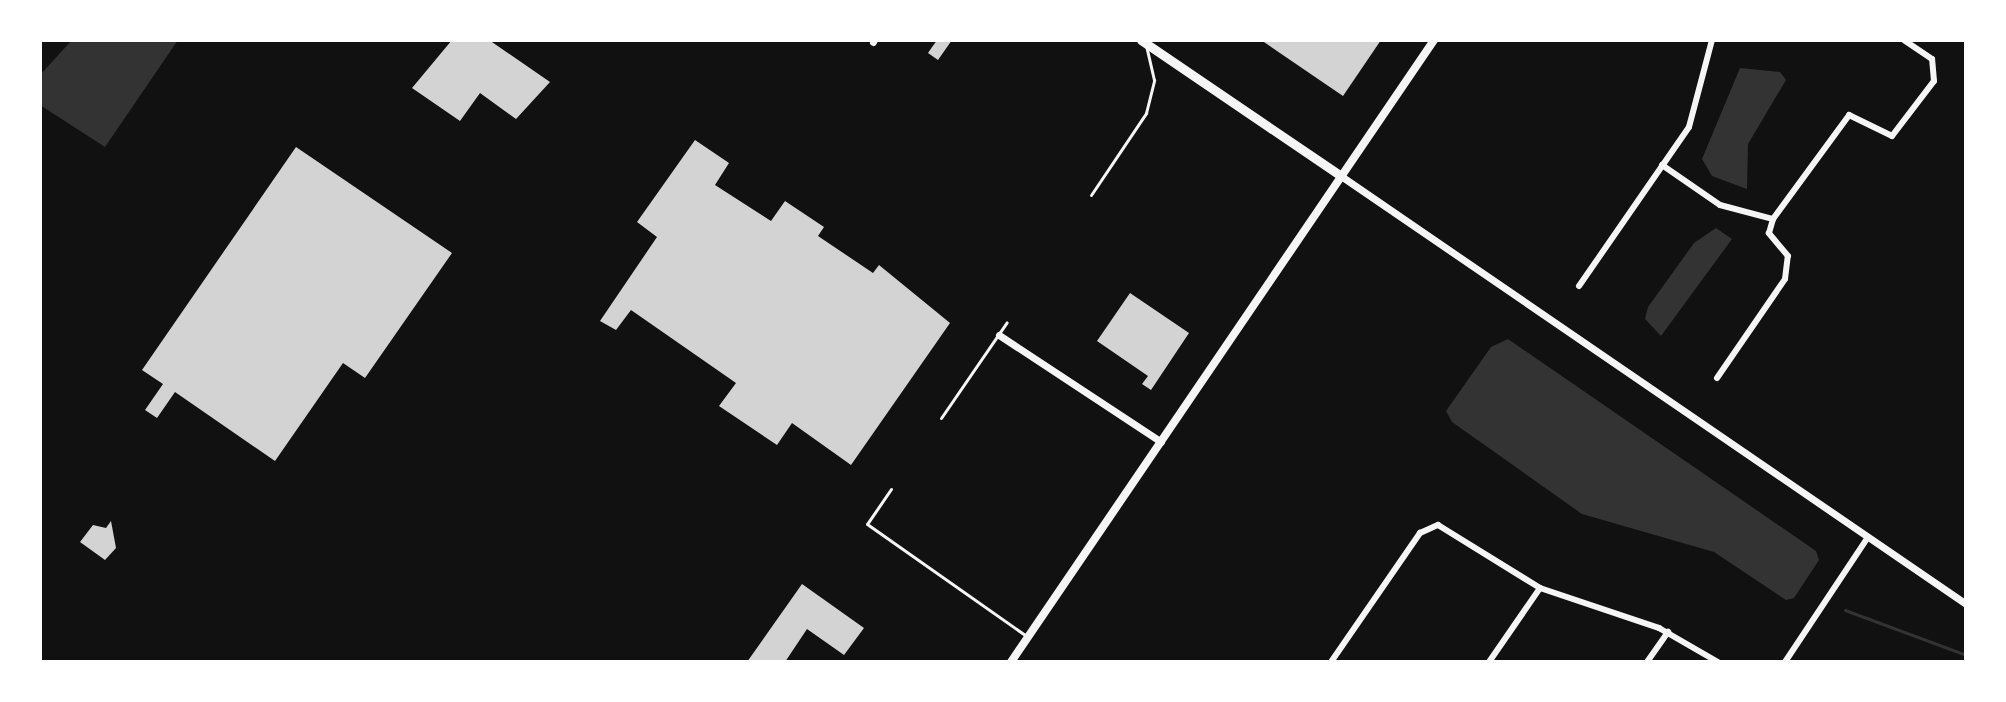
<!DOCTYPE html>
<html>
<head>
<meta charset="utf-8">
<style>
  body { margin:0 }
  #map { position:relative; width:2006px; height:702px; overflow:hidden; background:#111; font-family:"Titillium Web",sans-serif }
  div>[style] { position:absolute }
  .water>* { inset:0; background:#333 }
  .stream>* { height:3px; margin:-1.5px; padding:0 1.5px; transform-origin:1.5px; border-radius:1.5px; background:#333 }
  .building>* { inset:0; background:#d3d3d3 }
  .service>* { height:3px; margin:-1.5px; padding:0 1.5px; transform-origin:1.5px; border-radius:1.5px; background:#f5f5f5 }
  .minor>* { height:6px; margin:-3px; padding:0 3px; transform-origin:3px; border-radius:3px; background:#f5f5f5 }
  .tertiary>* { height:7px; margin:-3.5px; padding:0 3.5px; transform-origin:3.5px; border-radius:3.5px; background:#f5f5f5 }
  .secondary>* { height:8px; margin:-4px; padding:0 4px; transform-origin:4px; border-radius:4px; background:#f5f5f5 }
  .primary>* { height:9px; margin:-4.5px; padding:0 4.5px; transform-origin:4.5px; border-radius:4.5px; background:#f5f5f5 }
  span { translate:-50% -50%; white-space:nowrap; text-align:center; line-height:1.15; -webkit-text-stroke:6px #fff; paint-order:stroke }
  .frame { position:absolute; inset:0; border:42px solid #fff; pointer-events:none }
</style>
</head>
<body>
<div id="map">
  <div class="water">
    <div style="clip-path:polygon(72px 40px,178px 40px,105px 147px,40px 105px,40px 75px)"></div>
    <div style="clip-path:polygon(1740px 68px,1780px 72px,1786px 80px,1748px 144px,1747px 189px,1712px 176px,1702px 159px)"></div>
    <div style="clip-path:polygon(1716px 228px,1732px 239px,1661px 336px,1645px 319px,1648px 307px,1694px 243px)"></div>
    <div style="clip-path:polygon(1508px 339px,1816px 551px,1819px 560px,1794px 598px,1786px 600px,1714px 552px,1582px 514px,1452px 422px,1446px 411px,1491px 347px)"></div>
  </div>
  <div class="stream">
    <div style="left:1845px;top:610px;width:129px;rotate:20.4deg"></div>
  </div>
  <div class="building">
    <div style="clip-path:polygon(452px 40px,489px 40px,550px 82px,516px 119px,480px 93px,460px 121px,412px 88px)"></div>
    <div style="clip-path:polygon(937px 40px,952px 40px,938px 60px,928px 53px)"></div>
    <div style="clip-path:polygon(1261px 40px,1381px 40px,1343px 96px)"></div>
    <div style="clip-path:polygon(695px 140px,729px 163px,715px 185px,771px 221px,785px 201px,824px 227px,818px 236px,873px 273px,879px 265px,950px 323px,851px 465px,792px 423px,777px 445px,719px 406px,736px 383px,631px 310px,616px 330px,600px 321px,657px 237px,637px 222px)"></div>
    <div style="clip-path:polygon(296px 147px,452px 253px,365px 378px,343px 363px,275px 461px,175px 392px,157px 418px,145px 410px,163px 384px,142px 370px)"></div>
    <div style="clip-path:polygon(1130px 293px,1189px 333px,1151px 390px,1142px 384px,1148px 376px,1097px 341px)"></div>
    <div style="clip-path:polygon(111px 521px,116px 548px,105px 560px,80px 542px,93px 525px,106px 528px)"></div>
    <div style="clip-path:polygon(802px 584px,864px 628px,844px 655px,807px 629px,785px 662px,747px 662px)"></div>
  </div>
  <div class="service">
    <div style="left:1091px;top:195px;width:99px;rotate:-56.1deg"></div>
    <div style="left:1146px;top:113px;width:34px;rotate:-76deg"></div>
    <div style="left:1154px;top:80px;width:35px;rotate:-103deg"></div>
    <div style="left:941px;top:418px;width:116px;rotate:-55.5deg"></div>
    <div style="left:891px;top:489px;width:42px;rotate:124.4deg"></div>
    <div style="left:867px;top:524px;width:197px;rotate:35.1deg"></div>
  </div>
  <div class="minor">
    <div style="left:1662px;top:165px;width:70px;rotate:34.6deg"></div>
    <div style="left:1720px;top:205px;width:55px;rotate:14.8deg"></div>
    <div style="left:1579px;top:286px;width:193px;rotate:-55.3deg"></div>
    <div style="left:1689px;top:127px;width:90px;rotate:-75.2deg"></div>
    <div style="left:1717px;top:378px;width:120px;rotate:-55.5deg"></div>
    <div style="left:1785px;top:279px;width:23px;rotate:-83deg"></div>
    <div style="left:1788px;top:256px;width:30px;rotate:-130deg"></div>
    <div style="left:1769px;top:233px;width:15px;rotate:-74deg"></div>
    <div style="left:1773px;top:219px;width:129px;rotate:-53.8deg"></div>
    <div style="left:1849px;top:115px;width:48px;rotate:26deg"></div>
    <div style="left:1892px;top:136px;width:69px;rotate:-52.6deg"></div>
    <div style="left:1934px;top:81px;width:22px;rotate:-95deg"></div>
    <div style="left:1932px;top:59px;width:34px;rotate:-146deg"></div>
    <div style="left:1331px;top:662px;width:157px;rotate:-55.4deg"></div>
    <div style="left:1420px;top:533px;width:20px;rotate:-24deg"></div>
    <div style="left:1438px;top:525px;width:120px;rotate:31.7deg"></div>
    <div style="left:1540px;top:588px;width:126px;rotate:18.6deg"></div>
    <div style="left:1659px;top:628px;width:68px;rotate:30deg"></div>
    <div style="left:1489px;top:662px;width:90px;rotate:-55.4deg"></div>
    <div style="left:1647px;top:662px;width:37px;rotate:-55deg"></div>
    <div style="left:1785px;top:662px;width:150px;rotate:-56.4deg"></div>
  </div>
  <div class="tertiary">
    <div style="left:873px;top:42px;width:2px;rotate:-63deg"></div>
    <div style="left:1341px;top:176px;width:758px;rotate:34.4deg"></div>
    <div style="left:999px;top:335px;width:194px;rotate:33.4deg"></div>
  </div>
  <div class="secondary">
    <div style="left:1011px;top:662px;width:752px;rotate:-55.78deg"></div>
  </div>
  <div class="primary">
    <div style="left:1141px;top:40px;width:242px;rotate:34.2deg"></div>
  </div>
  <div class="frame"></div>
</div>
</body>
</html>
